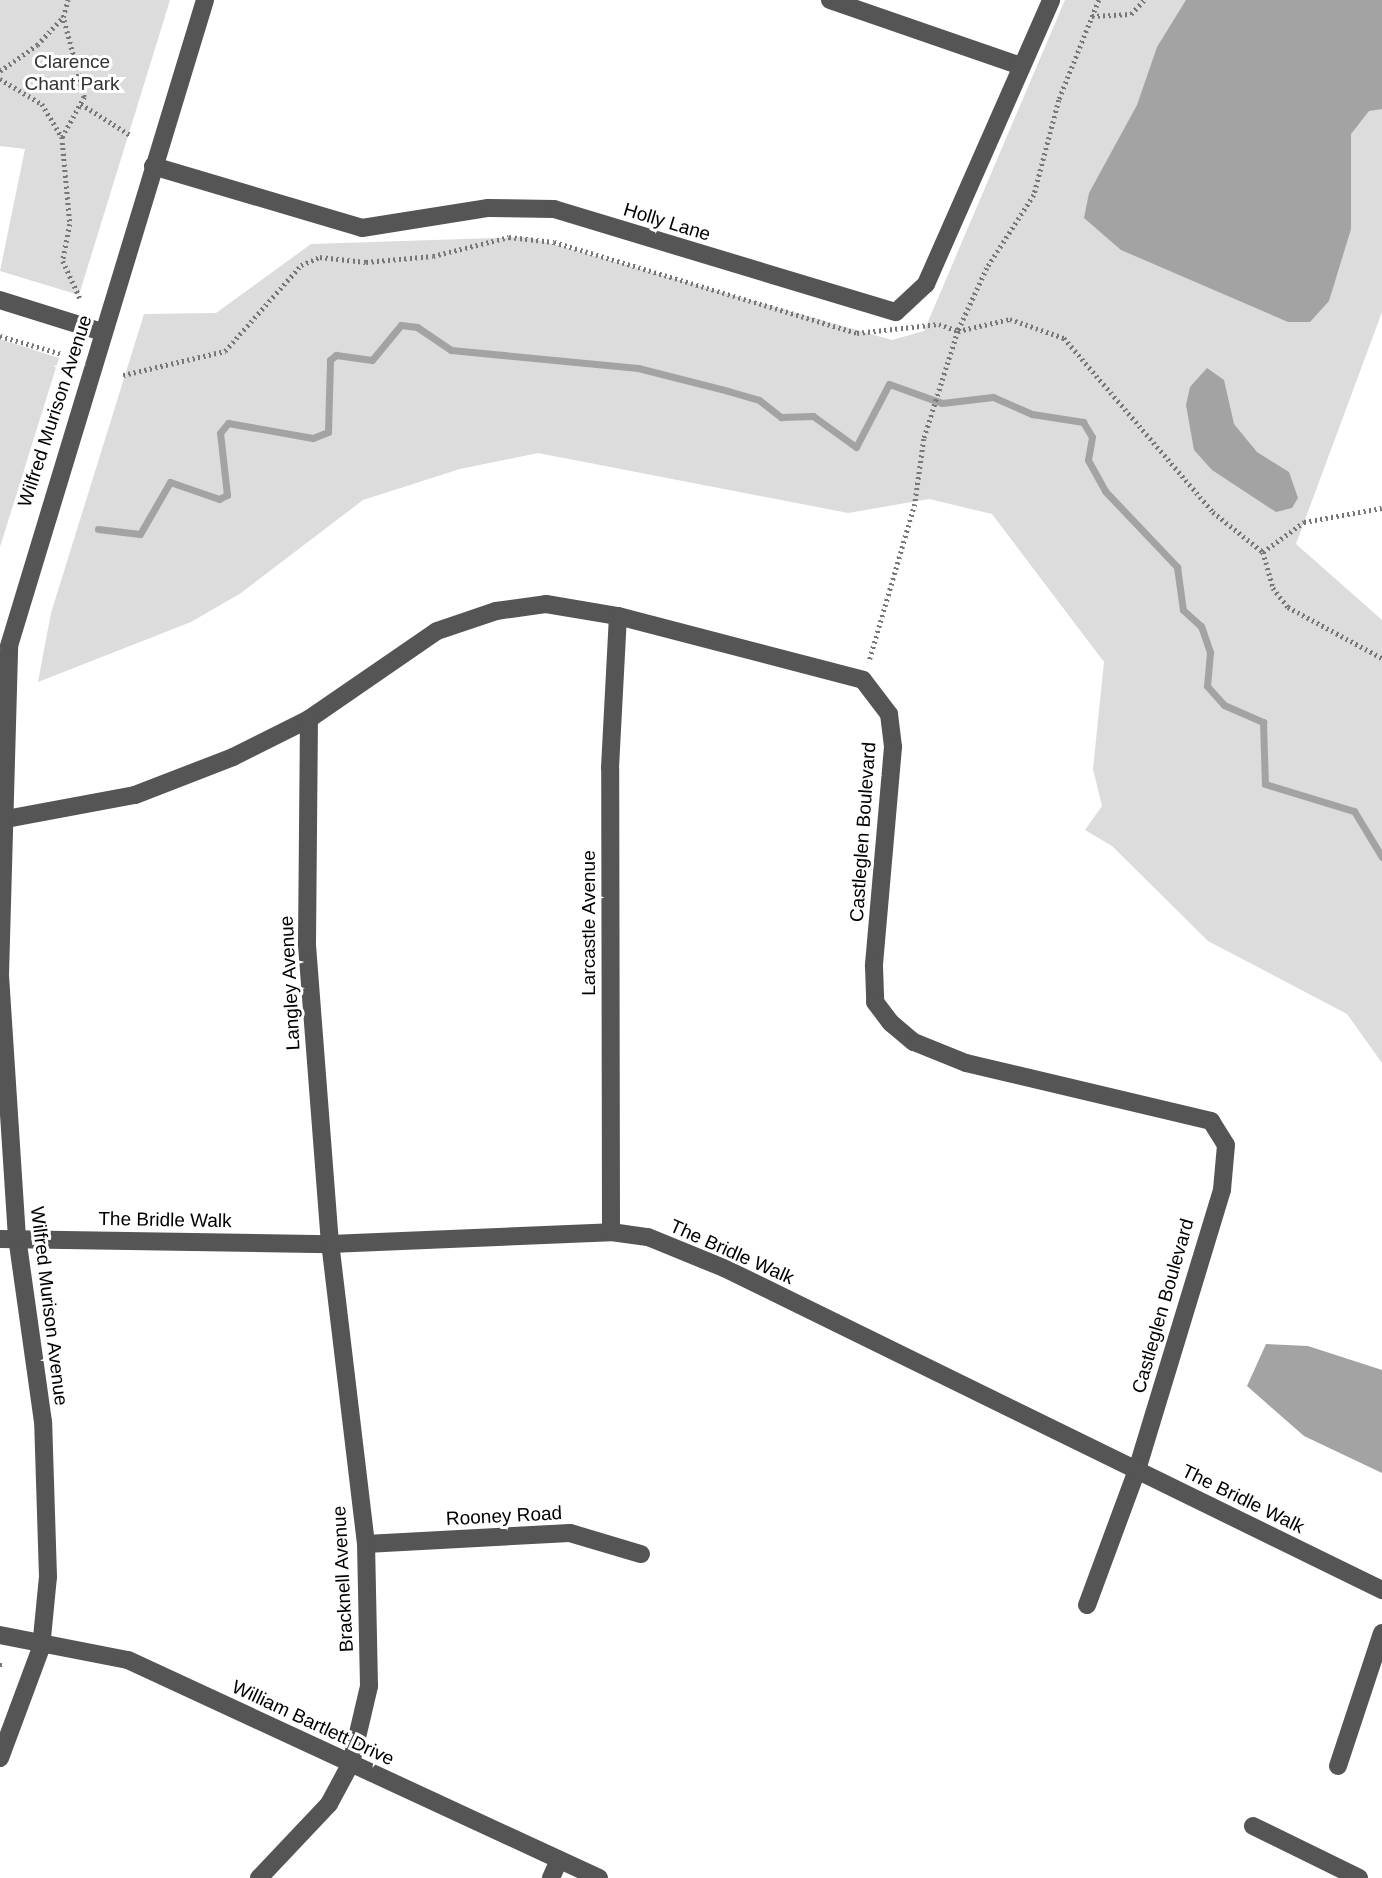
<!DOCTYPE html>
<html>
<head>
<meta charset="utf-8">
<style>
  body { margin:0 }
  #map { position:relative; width:1382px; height:1878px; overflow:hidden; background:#fff; font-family:Arial,sans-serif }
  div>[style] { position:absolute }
  .green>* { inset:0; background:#dcdcdc }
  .water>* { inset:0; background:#a3a3a3 }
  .stream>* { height:7px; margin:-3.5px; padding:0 3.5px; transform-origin:3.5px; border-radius:3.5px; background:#a3a3a3 }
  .path>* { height:4.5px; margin-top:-2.25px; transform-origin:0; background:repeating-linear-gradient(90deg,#777 0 2px,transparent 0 5.5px) }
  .minor>* { height:18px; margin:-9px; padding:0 9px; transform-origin:9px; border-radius:9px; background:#555 }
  span { translate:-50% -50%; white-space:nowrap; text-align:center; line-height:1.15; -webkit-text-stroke:6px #fff; paint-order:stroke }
  .park-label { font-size:19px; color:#333 }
  .street-label { font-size:19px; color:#000 }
</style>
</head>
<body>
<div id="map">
  <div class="green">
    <div style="clip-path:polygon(0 0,170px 0,79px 295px,0 271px,25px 149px,0 146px)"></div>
    <div style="clip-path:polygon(1065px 0,1382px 0,1382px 312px,1296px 544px,1382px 620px,1382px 1063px,1347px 1014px,1208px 941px,1112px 846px,1085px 830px,1102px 806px,1093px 769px,1104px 662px,992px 514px,929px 499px,848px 513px,538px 453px,460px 469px,363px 500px,241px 593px,191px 622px,38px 682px,51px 613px,144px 314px,216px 313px,311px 244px,527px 237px,892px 340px,924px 331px)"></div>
    <div style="clip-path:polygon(0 339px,59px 358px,0 547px)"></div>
  </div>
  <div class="water">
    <div style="clip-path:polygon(1186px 0,1382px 0,1382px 109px,1369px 111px,1351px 134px,1351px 229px,1329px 301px,1310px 322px,1288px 322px,1121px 250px,1084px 218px,1089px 193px,1137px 105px,1157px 47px)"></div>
    <div style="clip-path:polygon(1207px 368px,1224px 380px,1234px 424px,1257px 452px,1289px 472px,1298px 498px,1292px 508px,1276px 512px,1212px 470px,1194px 450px,1186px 405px,1190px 387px)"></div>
    <div style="clip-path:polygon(1266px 1344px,1308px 1346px,1382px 1370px,1382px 1473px,1304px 1436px,1247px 1386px)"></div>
  </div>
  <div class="stream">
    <div style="left:98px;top:529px;width:42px;rotate:6.8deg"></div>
    <div style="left:140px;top:534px;width:60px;rotate:-60deg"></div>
    <div style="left:170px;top:482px;width:52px;rotate:19.1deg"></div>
    <div style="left:219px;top:499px;width:9px;rotate:-27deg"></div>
    <div style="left:227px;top:495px;width:62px;rotate:-96.4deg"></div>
    <div style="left:220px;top:433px;width:13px;rotate:-51deg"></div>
    <div style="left:228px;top:423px;width:86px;rotate:10deg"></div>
    <div style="left:313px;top:438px;width:16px;rotate:-22deg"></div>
    <div style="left:328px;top:432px;width:72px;rotate:-88.4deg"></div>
    <div style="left:330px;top:360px;width:8px;rotate:-40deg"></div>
    <div style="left:336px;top:355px;width:36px;rotate:8deg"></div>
    <div style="left:372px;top:360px;width:45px;rotate:-50.4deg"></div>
    <div style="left:401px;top:325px;width:16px;rotate:7deg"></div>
    <div style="left:417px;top:327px;width:41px;rotate:34.1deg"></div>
    <div style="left:451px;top:350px;width:188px;rotate:5.5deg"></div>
    <div style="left:638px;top:368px;width:93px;rotate:14.3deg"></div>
    <div style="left:728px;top:391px;width:32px;rotate:16deg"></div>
    <div style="left:759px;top:400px;width:28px;rotate:38deg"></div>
    <div style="left:781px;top:417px;width:32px;rotate:-2deg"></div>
    <div style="left:813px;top:416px;width:53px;rotate:35.8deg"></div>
    <div style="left:856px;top:447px;width:71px;rotate:-62.4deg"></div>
    <div style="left:889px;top:384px;width:56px;rotate:19.7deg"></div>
    <div style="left:942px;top:403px;width:51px;rotate:-6.7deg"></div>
    <div style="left:993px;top:397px;width:43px;rotate:23.6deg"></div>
    <div style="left:1032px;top:414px;width:52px;rotate:8.9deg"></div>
    <div style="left:1083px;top:422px;width:17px;rotate:59deg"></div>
    <div style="left:1092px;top:437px;width:23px;rotate:100deg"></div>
    <div style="left:1088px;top:460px;width:35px;rotate:61deg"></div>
    <div style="left:1105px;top:491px;width:105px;rotate:46.5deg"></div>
    <div style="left:1177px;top:567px;width:43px;rotate:82.1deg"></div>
    <div style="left:1183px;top:610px;width:24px;rotate:42deg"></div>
    <div style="left:1201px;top:626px;width:28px;rotate:71deg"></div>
    <div style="left:1210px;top:652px;width:34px;rotate:95deg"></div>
    <div style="left:1207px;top:686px;width:25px;rotate:48deg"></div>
    <div style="left:1224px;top:705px;width:43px;rotate:23.6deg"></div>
    <div style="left:1263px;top:722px;width:62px;rotate:88.2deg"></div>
    <div style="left:1265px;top:784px;width:93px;rotate:16.9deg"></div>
    <div style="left:1354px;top:811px;width:54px;rotate:58.7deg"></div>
  </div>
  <div class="path">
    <div style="left:1099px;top:0;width:108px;rotate:111.8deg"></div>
    <div style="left:1059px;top:100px;width:98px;rotate:104.7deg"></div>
    <div style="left:1034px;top:195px;width:87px;rotate:122.8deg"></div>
    <div style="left:987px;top:268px;width:69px;rotate:114.7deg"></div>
    <div style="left:958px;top:331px;width:53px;rotate:-13deg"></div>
    <div style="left:1010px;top:319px;width:57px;rotate:19.4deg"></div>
    <div style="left:1064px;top:338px;width:229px;rotate:49.4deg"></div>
    <div style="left:1213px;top:512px;width:64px;rotate:38.7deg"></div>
    <div style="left:1263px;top:552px;width:51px;rotate:-36.2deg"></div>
    <div style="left:1304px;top:522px;width:79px;rotate:-10.2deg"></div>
    <div style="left:1092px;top:16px;width:39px;rotate:-3deg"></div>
    <div style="left:1131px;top:14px;width:19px;rotate:-47deg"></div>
    <div style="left:0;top:71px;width:45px;rotate:-35.1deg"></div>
    <div style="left:37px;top:45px;width:38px;rotate:-47deg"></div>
    <div style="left:63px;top:17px;width:18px;rotate:-74deg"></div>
    <div style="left:0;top:79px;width:49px;rotate:30.8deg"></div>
    <div style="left:42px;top:104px;width:39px;rotate:59deg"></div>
    <div style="left:62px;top:137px;width:87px;rotate:84.7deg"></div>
    <div style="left:70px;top:224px;width:38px;rotate:101deg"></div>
    <div style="left:63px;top:261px;width:41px;rotate:65.3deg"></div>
    <div style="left:81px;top:104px;width:58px;rotate:32.3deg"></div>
    <div style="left:62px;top:137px;width:46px;rotate:-61.2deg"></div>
    <div style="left:84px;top:97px;width:83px;rotate:-104.7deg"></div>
    <div style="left:0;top:336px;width:65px;rotate:16.2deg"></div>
    <div style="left:123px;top:375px;width:105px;rotate:-13.2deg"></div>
    <div style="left:225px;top:351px;width:115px;rotate:-48.5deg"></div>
    <div style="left:301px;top:265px;width:21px;rotate:-23deg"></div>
    <div style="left:320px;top:257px;width:46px;rotate:6.2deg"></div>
    <div style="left:366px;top:262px;width:67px;rotate:-5.1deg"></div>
    <div style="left:433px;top:256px;width:78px;rotate:-14deg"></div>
    <div style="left:509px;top:237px;width:45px;rotate:6.3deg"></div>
    <div style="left:554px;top:242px;width:316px;rotate:16.7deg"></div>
    <div style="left:857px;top:333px;width:82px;rotate:-6.3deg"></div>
    <div style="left:939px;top:324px;width:20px;rotate:20deg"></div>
    <div style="left:958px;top:331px;width:113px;rotate:107.5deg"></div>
    <div style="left:924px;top:439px;width:66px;rotate:97.9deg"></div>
    <div style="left:915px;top:504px;width:165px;rotate:106.2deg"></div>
    <div style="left:1263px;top:552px;width:37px;rotate:74deg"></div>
    <div style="left:1273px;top:588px;width:24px;rotate:52deg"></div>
    <div style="left:1288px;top:607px;width:107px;rotate:28.5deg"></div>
    <div style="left:0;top:1665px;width:5px"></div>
  </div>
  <div class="minor">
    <div style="left:830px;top:0;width:202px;rotate:19.1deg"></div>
    <div style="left:153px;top:166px;width:218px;rotate:16.5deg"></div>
    <div style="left:362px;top:228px;width:128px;rotate:-9deg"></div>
    <div style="left:488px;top:208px;width:66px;rotate:0.9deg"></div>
    <div style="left:554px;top:209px;width:357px;rotate:16.8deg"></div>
    <div style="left:896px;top:312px;width:41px;rotate:-43deg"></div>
    <div style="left:926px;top:284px;width:310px;rotate:-66.2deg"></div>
    <div style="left:0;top:300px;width:107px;rotate:17.4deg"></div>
    <div style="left:1px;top:820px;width:136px;rotate:-10.6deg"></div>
    <div style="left:135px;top:795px;width:105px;rotate:-21.2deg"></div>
    <div style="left:233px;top:757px;width:85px;rotate:-26.6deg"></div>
    <div style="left:309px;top:719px;width:155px;rotate:-34.5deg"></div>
    <div style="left:437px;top:631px;width:62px;rotate:-18.7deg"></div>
    <div style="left:496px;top:611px;width:50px;rotate:-8deg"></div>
    <div style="left:546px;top:604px;width:73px;rotate:9.5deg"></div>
    <div style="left:618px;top:616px;width:253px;rotate:14.6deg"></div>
    <div style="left:863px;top:680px;width:43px;rotate:52.6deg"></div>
    <div style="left:889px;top:714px;width:33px;rotate:83deg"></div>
    <div style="left:893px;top:747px;width:220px;rotate:95deg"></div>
    <div style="left:874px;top:966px;width:36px;rotate:88deg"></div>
    <div style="left:875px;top:1002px;width:26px;rotate:53deg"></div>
    <div style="left:891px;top:1023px;width:30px;rotate:40deg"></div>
    <div style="left:914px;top:1042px;width:56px;rotate:22deg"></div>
    <div style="left:966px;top:1063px;width:252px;rotate:13.3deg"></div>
    <div style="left:1211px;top:1121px;width:28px;rotate:58deg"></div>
    <div style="left:1226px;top:1145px;width:45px;rotate:95.1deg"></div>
    <div style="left:1222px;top:1190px;width:293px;rotate:106.9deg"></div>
    <div style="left:1137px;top:1470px;width:144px;rotate:110.3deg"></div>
    <div style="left:611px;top:1232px;width:464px;rotate:-90.1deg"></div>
    <div style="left:610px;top:768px;width:152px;rotate:-87deg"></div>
    <div style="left:0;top:1239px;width:330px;rotate:0.9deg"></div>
    <div style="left:330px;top:1244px;width:281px;rotate:-2.4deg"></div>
    <div style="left:611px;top:1232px;width:37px;rotate:8deg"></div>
    <div style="left:648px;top:1237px;width:82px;rotate:22.2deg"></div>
    <div style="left:724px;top:1268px;width:733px;rotate:26.08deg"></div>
    <div style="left:366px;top:1544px;width:204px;rotate:-3.1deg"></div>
    <div style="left:570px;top:1533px;width:74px;rotate:16.5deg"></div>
    <div style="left:0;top:1635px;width:130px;rotate:11.1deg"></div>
    <div style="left:128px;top:1660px;width:519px;rotate:24.84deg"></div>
    <div style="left:0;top:1758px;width:117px;rotate:-69.6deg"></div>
    <div style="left:41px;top:1648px;width:71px;rotate:-84.4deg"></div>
    <div style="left:48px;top:1577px;width:155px;rotate:-91.8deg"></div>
    <div style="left:43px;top:1422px;width:186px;rotate:-98deg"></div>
    <div style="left:17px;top:1238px;width:264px;rotate:-93.7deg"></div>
    <div style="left:0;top:975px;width:329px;rotate:-88.4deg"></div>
    <div style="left:9px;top:646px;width:675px;rotate:-73.12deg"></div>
    <div style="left:1338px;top:1766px;width:140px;rotate:-71.7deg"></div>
    <div style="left:1253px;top:1826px;width:118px;rotate:26.1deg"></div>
    <div style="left:259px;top:1878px;width:102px;rotate:-46.6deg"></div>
    <div style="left:329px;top:1804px;width:47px;rotate:-61.8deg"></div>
    <div style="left:351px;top:1763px;width:79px;rotate:-76.8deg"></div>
    <div style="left:369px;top:1686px;width:142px;rotate:-91.2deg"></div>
    <div style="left:366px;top:1544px;width:302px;rotate:-96.8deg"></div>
    <div style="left:330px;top:1244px;width:301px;rotate:-94.4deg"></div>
    <div style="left:307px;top:944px;width:225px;rotate:-89.5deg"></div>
    <div style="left:551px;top:1878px;width:20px;rotate:-66deg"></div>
  </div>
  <div class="park-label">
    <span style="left:72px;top:73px">Clarence<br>Chant Park</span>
  </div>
  <div class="street-label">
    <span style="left:667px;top:222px;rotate:17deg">Holly Lane</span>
    <span style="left:55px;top:411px;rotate:-72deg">Wilfred Murison Avenue</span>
    <span style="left:863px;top:832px;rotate:-86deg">Castleglen Boulevard</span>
    <span style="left:589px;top:923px;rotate:-90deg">Larcastle Avenue</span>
    <span style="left:290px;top:983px;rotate:-93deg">Langley Avenue</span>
    <span style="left:165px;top:1220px;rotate:1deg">The Bridle Walk</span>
    <span style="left:732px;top:1252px;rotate:24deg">The Bridle Walk</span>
    <span style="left:49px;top:1306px;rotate:83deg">Wilfred Murison Avenue</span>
    <span style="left:1163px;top:1306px;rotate:-74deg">Castleglen Boulevard</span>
    <span style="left:1243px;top:1499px;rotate:26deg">The Bridle Walk</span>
    <span style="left:504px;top:1516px;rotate:-3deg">Rooney Road</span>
    <span style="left:343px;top:1579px;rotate:-93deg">Bracknell Avenue</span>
    <span style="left:313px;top:1723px;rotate:25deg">William Bartlett Drive</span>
  </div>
</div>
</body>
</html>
